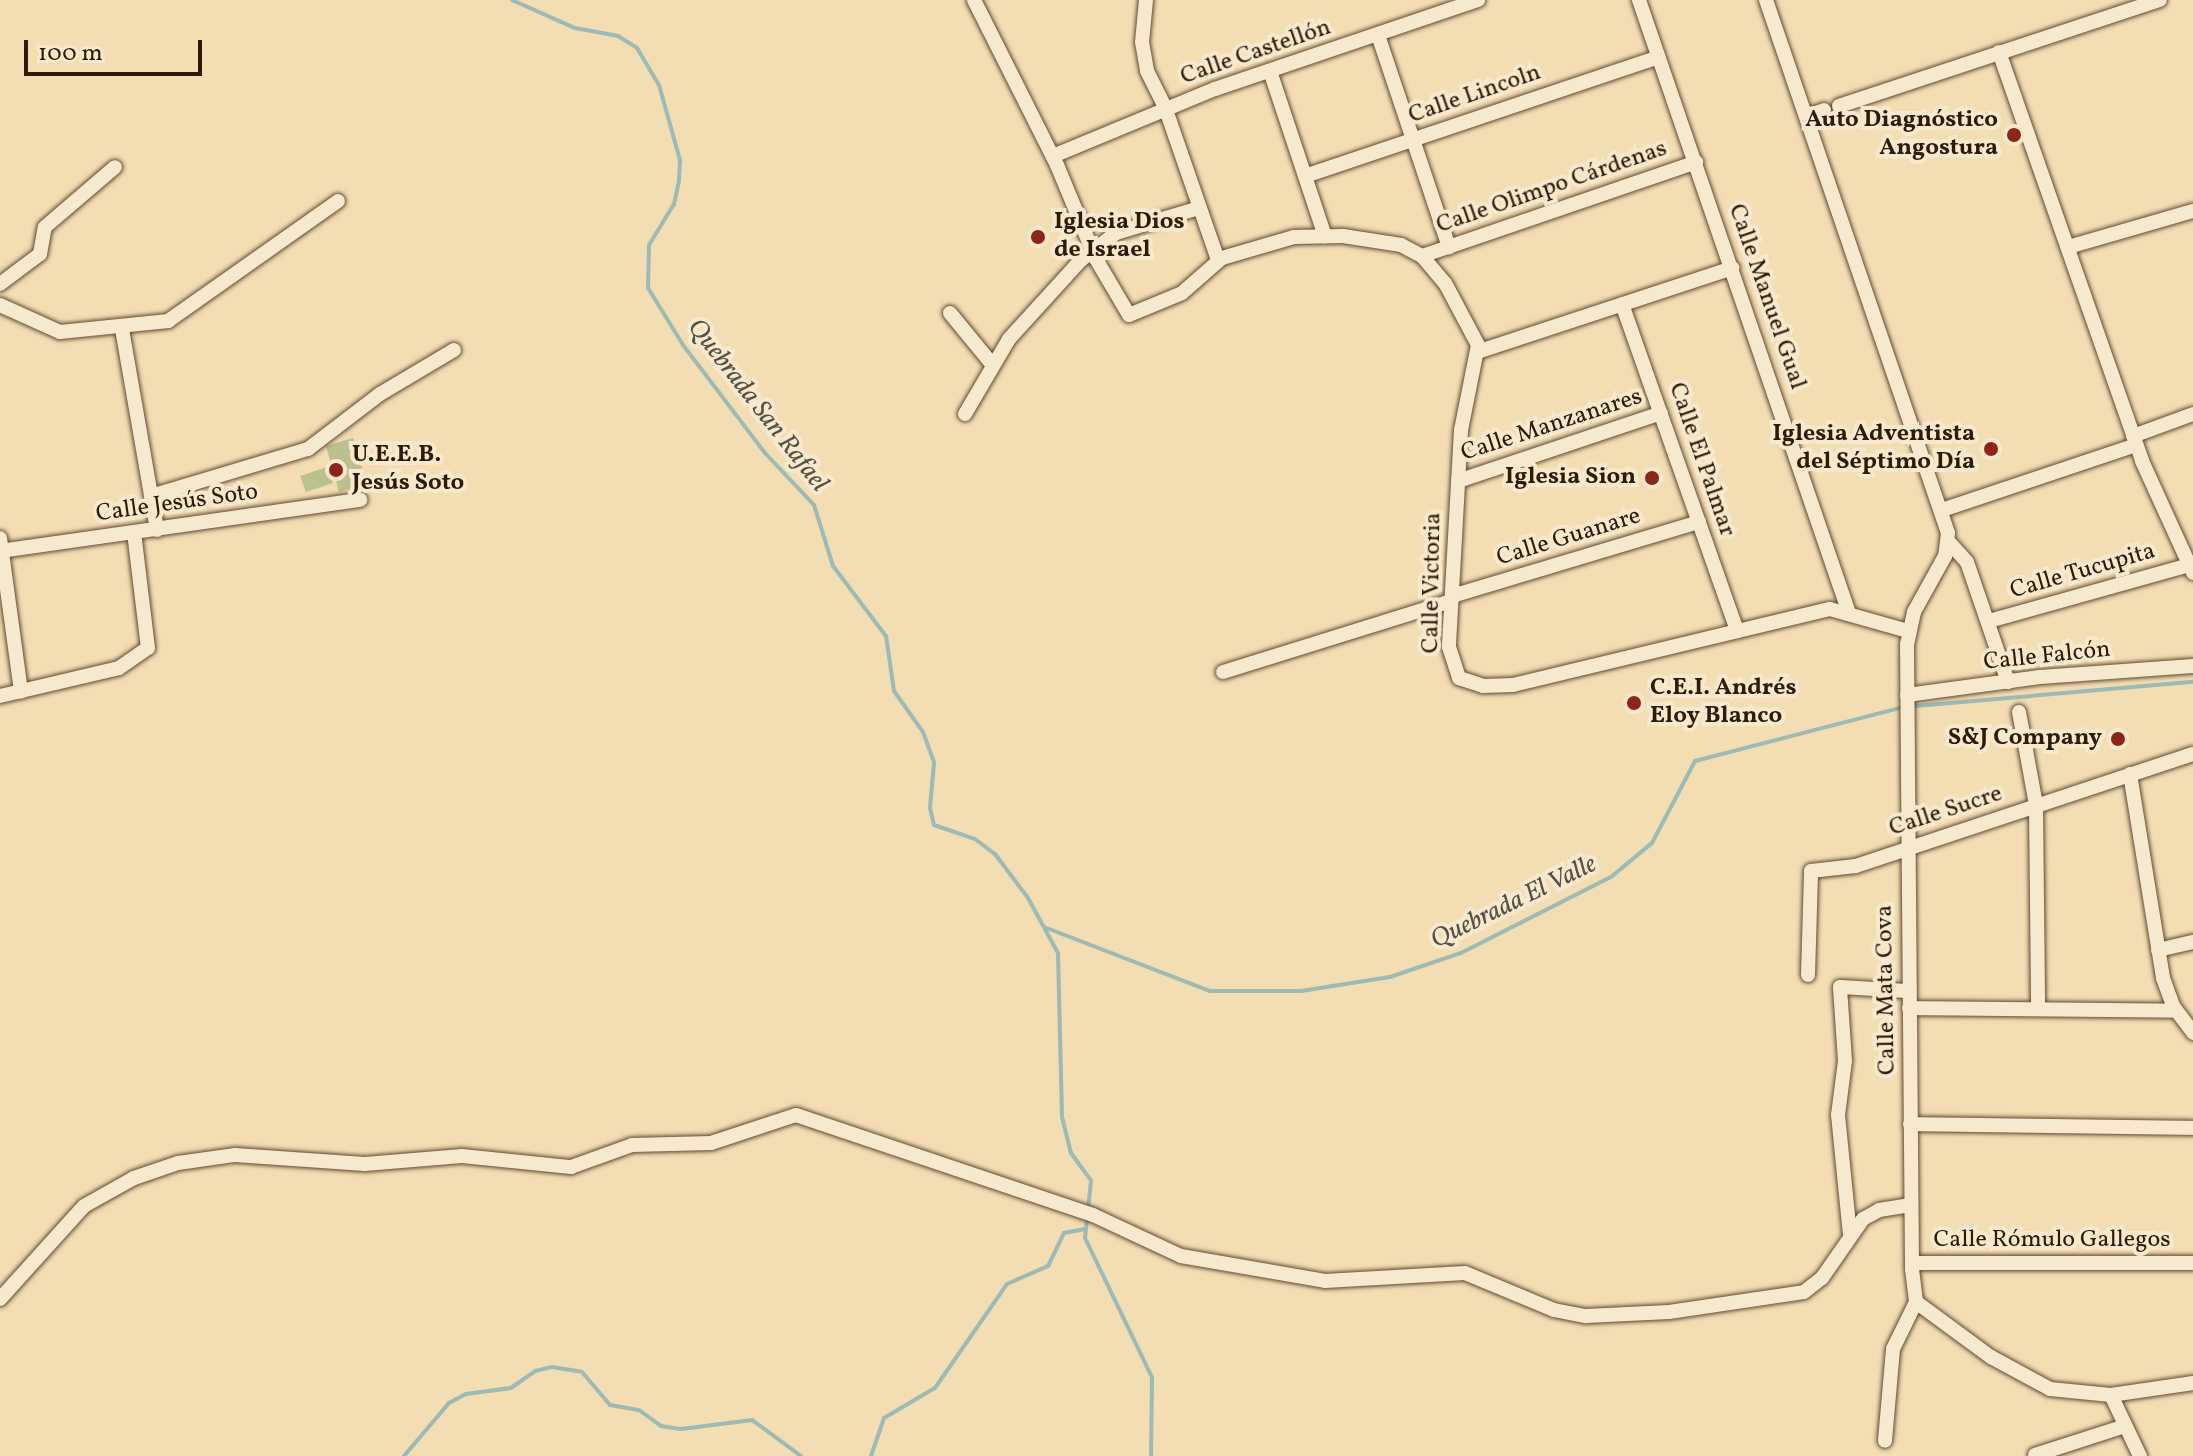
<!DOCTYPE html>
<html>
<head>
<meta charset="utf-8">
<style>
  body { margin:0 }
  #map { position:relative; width:2193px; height:1456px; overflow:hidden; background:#f3ddb3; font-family:Vollkorn,serif }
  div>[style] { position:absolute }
  .green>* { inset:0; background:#bbc18c }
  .stream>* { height:4px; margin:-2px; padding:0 2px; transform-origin:2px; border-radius:2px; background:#9dbab4 }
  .roads { filter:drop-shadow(0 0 2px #604a32) drop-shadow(0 0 2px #604a32) }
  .street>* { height:14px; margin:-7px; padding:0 7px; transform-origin:7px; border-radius:7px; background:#f7e9ce }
  .dots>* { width:22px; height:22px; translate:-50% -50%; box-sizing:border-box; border:4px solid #f7e9ce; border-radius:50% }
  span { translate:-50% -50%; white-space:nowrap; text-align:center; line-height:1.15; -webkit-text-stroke:8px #f7e9ce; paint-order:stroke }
  .street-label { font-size:24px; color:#2f1907 }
  .poi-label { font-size:24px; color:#2f1907; font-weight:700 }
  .right { translate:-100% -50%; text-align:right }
  .left { translate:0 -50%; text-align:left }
  .water-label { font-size:26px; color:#565144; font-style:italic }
  .scale { position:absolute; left:24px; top:40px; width:178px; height:36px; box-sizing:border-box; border:4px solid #2f1907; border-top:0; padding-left:10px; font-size:24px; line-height:28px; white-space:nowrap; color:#2f1907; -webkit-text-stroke:6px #f7e9ce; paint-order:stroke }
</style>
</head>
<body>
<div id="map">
  <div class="green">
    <div style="clip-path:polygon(353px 438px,367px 484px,339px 492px,326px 446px)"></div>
    <div style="clip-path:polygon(327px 467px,333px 483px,306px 492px,300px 476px)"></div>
  </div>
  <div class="stream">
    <div style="left:512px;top:0;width:69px;rotate:24deg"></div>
    <div style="left:575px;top:28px;width:44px;rotate:10.5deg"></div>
    <div style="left:618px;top:36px;width:22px;rotate:32deg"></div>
    <div style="left:637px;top:48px;width:43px;rotate:59.3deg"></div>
    <div style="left:659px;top:85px;width:78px;rotate:74.4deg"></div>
    <div style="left:680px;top:160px;width:21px;rotate:93deg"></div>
    <div style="left:679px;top:181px;width:24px;rotate:102deg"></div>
    <div style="left:674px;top:204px;width:48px;rotate:121.4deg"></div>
    <div style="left:649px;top:245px;width:43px;rotate:91.3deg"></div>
    <div style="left:648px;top:288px;width:67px;rotate:58.4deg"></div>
    <div style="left:683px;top:345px;width:136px;rotate:52.8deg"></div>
    <div style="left:765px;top:453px;width:71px;rotate:46.7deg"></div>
    <div style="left:814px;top:505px;width:64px;rotate:72.7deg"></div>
    <div style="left:833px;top:566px;width:88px;rotate:52.9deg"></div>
    <div style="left:886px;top:636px;width:56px;rotate:81.7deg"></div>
    <div style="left:894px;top:691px;width:50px;rotate:54.7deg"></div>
    <div style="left:923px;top:732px;width:33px;rotate:70deg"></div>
    <div style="left:934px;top:763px;width:45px;rotate:95.1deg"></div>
    <div style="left:930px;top:808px;width:17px;rotate:77deg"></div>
    <div style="left:934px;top:825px;width:43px;rotate:18.9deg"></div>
    <div style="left:975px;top:839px;width:25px;rotate:37deg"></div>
    <div style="left:995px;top:854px;width:55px;rotate:53.1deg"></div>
    <div style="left:1028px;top:898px;width:63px;rotate:61.4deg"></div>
    <div style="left:1058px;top:953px;width:164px;rotate:88.6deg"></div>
    <div style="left:1062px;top:1117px;width:37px;rotate:76deg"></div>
    <div style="left:1071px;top:1153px;width:34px;rotate:54deg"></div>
    <div style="left:1091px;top:1181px;width:57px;rotate:96deg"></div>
    <div style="left:1085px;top:1238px;width:154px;rotate:64.3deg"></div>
    <div style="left:1152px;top:1377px;width:79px;rotate:90.7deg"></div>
    <div style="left:1916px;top:706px;width:278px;rotate:-5deg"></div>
    <div style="left:1044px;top:927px;width:178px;rotate:21.1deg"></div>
    <div style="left:1210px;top:991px;width:91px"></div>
    <div style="left:1301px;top:991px;width:90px;rotate:-8.9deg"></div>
    <div style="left:1390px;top:977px;width:75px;rotate:-18.7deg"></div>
    <div style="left:1461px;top:953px;width:168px;rotate:-26.9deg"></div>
    <div style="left:1611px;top:877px;width:53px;rotate:-39.7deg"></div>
    <div style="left:1652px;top:843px;width:93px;rotate:-62.3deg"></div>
    <div style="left:1695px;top:761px;width:212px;rotate:-14.5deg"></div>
    <div style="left:404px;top:1456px;width:70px;rotate:-49.7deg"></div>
    <div style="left:449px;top:1403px;width:19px;rotate:-28deg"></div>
    <div style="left:466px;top:1394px;width:45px;rotate:-7.6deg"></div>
    <div style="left:511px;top:1388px;width:29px;rotate:-35deg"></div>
    <div style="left:535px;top:1371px;width:17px;rotate:-13deg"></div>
    <div style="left:552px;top:1367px;width:30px;rotate:9deg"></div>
    <div style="left:582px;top:1372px;width:43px;rotate:49.7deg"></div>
    <div style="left:610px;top:1405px;width:29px;rotate:10deg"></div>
    <div style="left:639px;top:1410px;width:27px;rotate:36deg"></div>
    <div style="left:661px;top:1426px;width:20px;rotate:9deg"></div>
    <div style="left:681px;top:1429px;width:72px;rotate:-7.2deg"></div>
    <div style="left:752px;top:1420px;width:61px;rotate:36.3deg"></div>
    <div style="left:871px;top:1456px;width:40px;rotate:-71.1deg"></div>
    <div style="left:884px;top:1418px;width:59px;rotate:-30.5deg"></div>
    <div style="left:935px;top:1388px;width:126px;rotate:-55.3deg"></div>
    <div style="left:1007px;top:1284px;width:45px;rotate:-23.7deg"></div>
    <div style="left:1048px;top:1266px;width:37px;rotate:-64deg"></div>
    <div style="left:1064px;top:1233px;width:20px;rotate:-11deg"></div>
  </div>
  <div class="roads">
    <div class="street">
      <div style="left:974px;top:0;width:185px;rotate:63.3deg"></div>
      <div style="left:1057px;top:165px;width:102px;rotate:67.5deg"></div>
      <div style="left:1096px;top:259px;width:65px;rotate:59.5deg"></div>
      <div style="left:1129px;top:315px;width:57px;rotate:-22.5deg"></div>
      <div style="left:1182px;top:293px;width:53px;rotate:-41.2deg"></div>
      <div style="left:1222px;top:258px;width:75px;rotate:-16.3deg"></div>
      <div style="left:1294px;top:237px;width:49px;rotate:-1.2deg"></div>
      <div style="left:1343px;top:236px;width:59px;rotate:8.8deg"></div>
      <div style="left:1401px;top:245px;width:24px;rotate:28deg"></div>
      <div style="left:1422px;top:256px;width:35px;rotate:50deg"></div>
      <div style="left:1445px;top:283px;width:70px;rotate:62deg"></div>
      <div style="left:1478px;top:345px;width:87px;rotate:101.3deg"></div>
      <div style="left:1461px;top:430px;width:217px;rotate:93.2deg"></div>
      <div style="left:1449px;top:647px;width:33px;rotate:72deg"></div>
      <div style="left:1459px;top:678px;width:25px;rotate:18deg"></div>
      <div style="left:1483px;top:686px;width:30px;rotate:-2deg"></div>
      <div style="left:1513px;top:685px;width:326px;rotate:-13.5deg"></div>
      <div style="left:1830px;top:609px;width:81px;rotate:15.8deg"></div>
      <div style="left:1146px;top:0;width:42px;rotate:95.4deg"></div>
      <div style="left:1142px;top:42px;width:29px;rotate:80deg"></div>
      <div style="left:1147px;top:71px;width:40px;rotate:63.4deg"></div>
      <div style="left:1165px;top:107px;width:162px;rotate:70.9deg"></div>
      <div style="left:1639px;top:0;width:645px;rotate:71.09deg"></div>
      <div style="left:1766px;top:0;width:563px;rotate:71.15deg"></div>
      <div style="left:1948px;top:533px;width:23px;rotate:97deg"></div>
      <div style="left:1945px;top:556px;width:64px;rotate:119deg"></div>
      <div style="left:1914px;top:612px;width:33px;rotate:102deg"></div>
      <div style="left:1907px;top:644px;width:625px;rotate:89.54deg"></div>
      <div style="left:1912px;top:1269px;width:33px;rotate:83deg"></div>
      <div style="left:1916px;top:1302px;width:52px;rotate:116.1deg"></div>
      <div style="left:1893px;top:1349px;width:92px;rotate:95deg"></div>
      <div style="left:1378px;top:35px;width:224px;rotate:71.5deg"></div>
      <div style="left:1999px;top:52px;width:433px;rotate:70.7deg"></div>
      <div style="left:2142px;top:461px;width:123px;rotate:65.5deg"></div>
      <div style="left:1270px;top:71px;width:174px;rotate:71.6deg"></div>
      <div style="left:1839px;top:106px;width:338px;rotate:-18.3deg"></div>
      <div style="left:1807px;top:116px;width:18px;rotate:-19deg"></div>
      <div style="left:1053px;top:156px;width:175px;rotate:-22.5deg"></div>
      <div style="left:1215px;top:89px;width:278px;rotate:-18.7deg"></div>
      <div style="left:1305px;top:176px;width:373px;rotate:-18.6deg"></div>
      <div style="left:2068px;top:247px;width:130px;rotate:-16.1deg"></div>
      <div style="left:1422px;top:256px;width:290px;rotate:-18.9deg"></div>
      <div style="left:0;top:284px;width:50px;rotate:-36.9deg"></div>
      <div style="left:40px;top:254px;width:27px;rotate:-80deg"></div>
      <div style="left:45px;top:227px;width:92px;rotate:-40.6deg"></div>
      <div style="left:1622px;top:304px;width:347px;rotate:70.6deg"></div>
      <div style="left:0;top:305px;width:66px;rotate:24.2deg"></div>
      <div style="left:60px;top:332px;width:109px;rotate:-5.8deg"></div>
      <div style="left:168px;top:321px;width:208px;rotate:-35.2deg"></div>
      <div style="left:950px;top:313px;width:65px;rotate:50.6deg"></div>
      <div style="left:122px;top:329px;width:204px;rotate:80.1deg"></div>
      <div style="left:1477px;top:352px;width:269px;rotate:-18.2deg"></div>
      <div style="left:965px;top:414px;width:87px;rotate:-59.6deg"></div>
      <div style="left:1009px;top:339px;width:107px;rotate:-47.7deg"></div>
      <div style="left:1081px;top:260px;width:44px;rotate:-37.6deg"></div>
      <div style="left:1116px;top:233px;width:87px;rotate:-16.8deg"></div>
      <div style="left:2133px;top:436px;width:64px;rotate:-20.1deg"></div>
      <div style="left:1458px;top:481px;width:214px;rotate:-18.5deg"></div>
      <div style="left:151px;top:496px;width:164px;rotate:-16.7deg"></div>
      <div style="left:308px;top:449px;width:91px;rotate:-37.4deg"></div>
      <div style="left:380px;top:394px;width:86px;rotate:-30.7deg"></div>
      <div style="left:1942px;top:510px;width:205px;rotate:-18.5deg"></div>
      <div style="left:0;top:538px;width:155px;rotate:82.2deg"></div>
      <div style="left:1948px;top:541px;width:28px;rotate:48deg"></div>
      <div style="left:1967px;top:562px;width:127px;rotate:71.1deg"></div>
      <div style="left:0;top:551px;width:364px;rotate:-8.1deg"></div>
      <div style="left:1452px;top:596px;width:258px;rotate:-16.7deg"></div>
      <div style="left:1989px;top:621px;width:208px;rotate:-15.6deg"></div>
      <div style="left:1223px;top:672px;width:239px;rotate:-17.3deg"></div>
      <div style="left:1907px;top:695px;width:134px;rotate:-7.7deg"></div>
      <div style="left:2040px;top:677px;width:153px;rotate:-4.1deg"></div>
      <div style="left:0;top:696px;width:122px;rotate:-13.2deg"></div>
      <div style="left:119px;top:668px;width:35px;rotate:-35deg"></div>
      <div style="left:148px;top:648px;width:116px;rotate:-96.9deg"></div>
      <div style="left:2019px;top:712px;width:95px;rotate:79.6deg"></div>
      <div style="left:2036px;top:805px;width:204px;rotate:89.4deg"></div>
      <div style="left:2130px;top:774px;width:207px;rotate:80.8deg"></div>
      <div style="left:2163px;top:978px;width:30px;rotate:70deg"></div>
      <div style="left:2173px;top:1006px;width:34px;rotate:53deg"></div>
      <div style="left:2158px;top:950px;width:36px;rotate:-13deg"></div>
      <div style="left:1808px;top:975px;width:104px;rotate:-88.3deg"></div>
      <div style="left:1811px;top:871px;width:45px;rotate:-6.3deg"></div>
      <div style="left:1856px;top:866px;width:355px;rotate:-18.4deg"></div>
      <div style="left:1909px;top:1008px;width:267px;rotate:0.6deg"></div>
      <div style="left:1910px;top:1124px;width:283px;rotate:0.8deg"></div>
      <div style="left:1850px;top:1235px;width:121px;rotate:-95.7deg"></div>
      <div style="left:1838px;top:1115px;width:54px;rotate:-82.6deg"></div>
      <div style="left:1845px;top:1061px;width:74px;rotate:-93.9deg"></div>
      <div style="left:1840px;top:987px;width:68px;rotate:3.4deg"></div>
      <div style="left:1912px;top:1263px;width:281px"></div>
      <div style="left:0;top:1299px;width:125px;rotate:-47.9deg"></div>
      <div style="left:84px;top:1206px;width:57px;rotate:-29.2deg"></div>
      <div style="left:134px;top:1178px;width:46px;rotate:-18.8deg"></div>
      <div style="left:178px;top:1163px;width:58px;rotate:-8deg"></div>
      <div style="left:235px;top:1155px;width:130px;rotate:4deg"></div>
      <div style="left:365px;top:1164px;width:97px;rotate:-4.7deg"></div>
      <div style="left:462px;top:1156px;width:110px;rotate:5.8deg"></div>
      <div style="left:571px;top:1167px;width:65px;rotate:-19.8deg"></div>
      <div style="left:632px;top:1145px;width:79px;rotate:-1.5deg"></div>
      <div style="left:711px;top:1143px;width:89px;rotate:-18.2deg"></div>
      <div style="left:796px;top:1115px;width:313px;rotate:18.6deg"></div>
      <div style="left:1093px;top:1215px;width:97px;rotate:25deg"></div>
      <div style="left:1181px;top:1256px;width:146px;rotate:9.8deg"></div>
      <div style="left:1325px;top:1281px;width:140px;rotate:-3.3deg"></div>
      <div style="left:1465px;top:1273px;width:96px;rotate:22.6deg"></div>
      <div style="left:1554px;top:1310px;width:33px;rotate:11deg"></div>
      <div style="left:1586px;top:1316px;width:83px;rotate:-2.8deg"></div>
      <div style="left:1669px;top:1312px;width:136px;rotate:-8.4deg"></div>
      <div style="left:1804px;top:1292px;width:23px;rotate:-38deg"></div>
      <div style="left:1822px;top:1278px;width:72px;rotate:-55.2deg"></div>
      <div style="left:1863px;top:1219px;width:18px;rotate:-29deg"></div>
      <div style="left:1879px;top:1210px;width:32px;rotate:-9deg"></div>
      <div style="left:1916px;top:1302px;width:93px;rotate:36.3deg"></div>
      <div style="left:1991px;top:1357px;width:67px;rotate:28.5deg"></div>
      <div style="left:2050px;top:1389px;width:61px;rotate:5.6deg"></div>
      <div style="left:2111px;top:1395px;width:83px;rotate:-8.3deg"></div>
      <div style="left:2111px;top:1395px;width:68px;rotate:64.6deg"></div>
      <div style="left:2035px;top:1455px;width:95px;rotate:-17.9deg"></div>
    </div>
  </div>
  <div class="dots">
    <div style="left:2014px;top:135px;background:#8f2418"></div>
    <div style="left:1038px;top:237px;background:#8f2418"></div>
    <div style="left:1991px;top:449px;background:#8f2418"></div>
    <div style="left:336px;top:470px;background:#8f2418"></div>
    <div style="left:1652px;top:478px;background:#8f2418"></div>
    <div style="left:1634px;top:703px;background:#8f2418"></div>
    <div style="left:2118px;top:739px;background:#8f2418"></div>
  </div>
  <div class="street-label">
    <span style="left:1256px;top:53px;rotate:-19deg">Calle Castellón</span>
    <span style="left:1475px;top:95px;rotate:-19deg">Calle Lincoln</span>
    <span style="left:1552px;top:188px;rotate:-19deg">Calle Olimpo Cárdenas</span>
    <span style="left:1766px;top:297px;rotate:71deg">Calle Manuel Gual</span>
    <span style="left:1552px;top:426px;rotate:-18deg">Calle Manzanares</span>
    <span style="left:1701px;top:460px;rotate:71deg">Calle El Palmar</span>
    <span style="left:177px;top:504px;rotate:-8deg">Calle Jesús Soto</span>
    <span style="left:1569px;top:538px;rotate:-17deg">Calle Guanare</span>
    <span style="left:2083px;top:572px;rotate:-16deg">Calle Tucupita</span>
    <span style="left:1433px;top:583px;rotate:-89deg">Calle Victoria</span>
    <span style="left:2047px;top:657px;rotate:-6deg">Calle Falcón</span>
    <span style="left:1946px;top:812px;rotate:-18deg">Calle Sucre</span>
    <span style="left:1887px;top:990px;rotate:-91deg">Calle Mata Cova</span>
    <span style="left:2052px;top:1241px">Calle Rómulo Gallegos</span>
  </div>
  <div class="poi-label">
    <span class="right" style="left:1998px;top:135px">Auto Diagnóstico<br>Angostura</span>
    <span class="left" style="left:1054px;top:237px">Iglesia Dios<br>de Israel</span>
    <span class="right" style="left:1975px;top:449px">Iglesia Adventista<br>del Séptimo Día</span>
    <span class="left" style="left:352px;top:470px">U.E.E.B.<br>Jesús Soto</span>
    <span class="right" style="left:1636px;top:478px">Iglesia Sion</span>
    <span class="left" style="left:1650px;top:703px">C.E.I. Andrés<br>Eloy Blanco</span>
    <span class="right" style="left:2102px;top:739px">S&amp;J Company</span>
  </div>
  <div class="water-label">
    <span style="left:757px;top:406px;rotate:52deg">Quebrada San Rafael</span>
    <span style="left:1514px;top:903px;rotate:-26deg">Quebrada El Valle</span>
  </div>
  <div class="scale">100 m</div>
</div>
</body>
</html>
